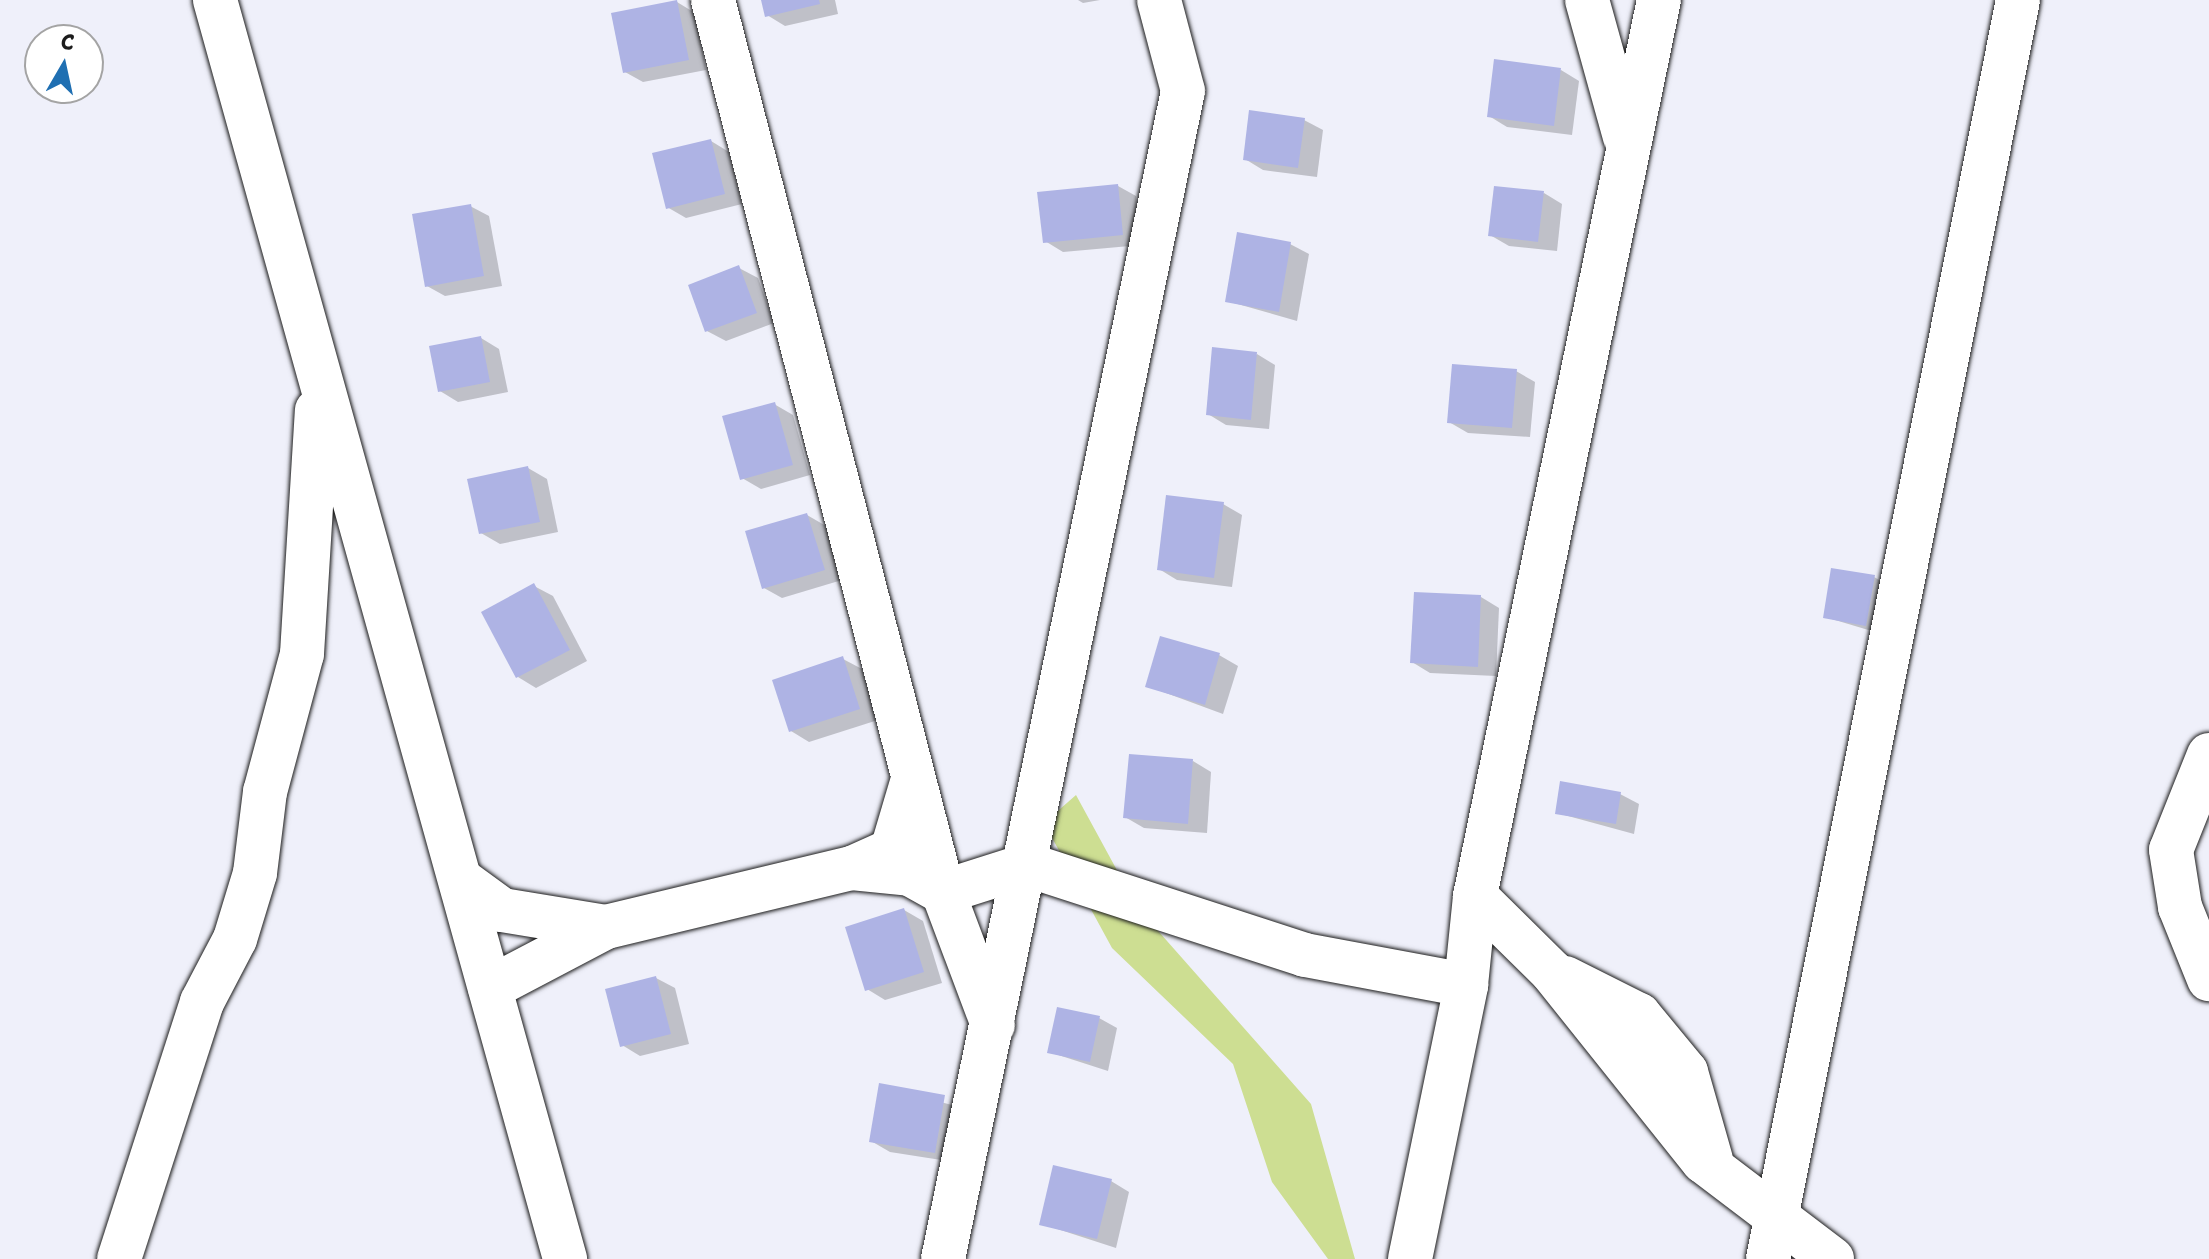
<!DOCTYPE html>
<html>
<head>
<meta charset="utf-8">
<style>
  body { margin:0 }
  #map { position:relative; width:2209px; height:1259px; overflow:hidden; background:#eff0fa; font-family:"Shantell Sans",sans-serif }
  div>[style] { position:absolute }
  .green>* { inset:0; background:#cdde92 }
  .shadow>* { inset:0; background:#0003 }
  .building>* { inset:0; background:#aeb3e4 }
  .roads { filter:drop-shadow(0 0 2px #1c1c1c) drop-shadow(0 0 2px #1c1c1c) }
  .minor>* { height:44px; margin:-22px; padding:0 22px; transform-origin:22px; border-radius:22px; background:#fff }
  span { translate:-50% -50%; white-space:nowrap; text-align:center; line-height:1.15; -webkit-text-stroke:6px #fff; paint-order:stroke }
  .north { position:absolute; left:24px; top:24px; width:80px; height:80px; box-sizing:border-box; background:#fff; border:2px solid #a4a4a4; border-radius:50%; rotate:9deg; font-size:22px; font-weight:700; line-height:32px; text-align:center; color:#1c1c1c }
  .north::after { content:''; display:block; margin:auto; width:28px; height:36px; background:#1f6fb2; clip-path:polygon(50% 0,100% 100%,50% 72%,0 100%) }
</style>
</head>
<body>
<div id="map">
  <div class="green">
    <div style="clip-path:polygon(1076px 795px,1137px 907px,1311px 1104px,1355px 1259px,1328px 1259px,1272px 1182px,1233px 1064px,1112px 948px,1044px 823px)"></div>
  </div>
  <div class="shadow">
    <div style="clip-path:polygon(763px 0,835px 0,838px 14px,785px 26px,767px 15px)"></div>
    <div style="clip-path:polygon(1078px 0,1100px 0,1083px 3px)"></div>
    <div style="clip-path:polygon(677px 2px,695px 13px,706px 70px,643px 82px,625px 72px)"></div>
    <div style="clip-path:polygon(1561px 70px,1579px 81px,1572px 135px,1507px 127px,1489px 116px)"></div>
    <div style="clip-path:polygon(1304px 120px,1323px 130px,1317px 177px,1263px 170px,1245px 159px)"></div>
    <div style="clip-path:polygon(711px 141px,729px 152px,742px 204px,686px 218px,667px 207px)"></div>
    <div style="clip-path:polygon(1118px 186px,1136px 196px,1141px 245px,1063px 252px,1045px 241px)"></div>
    <div style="clip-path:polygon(1544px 193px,1562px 204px,1557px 251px,1509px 246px,1490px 235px)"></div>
    <div style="clip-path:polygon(470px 206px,489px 216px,502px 286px,445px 296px,427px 286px)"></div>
    <div style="clip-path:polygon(1290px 244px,1309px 254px,1297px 321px,1227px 301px)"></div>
    <div style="clip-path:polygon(739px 268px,758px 278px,774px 323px,726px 341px,707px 331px)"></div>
    <div style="clip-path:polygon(481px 338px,499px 349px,508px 392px,458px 402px,440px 391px)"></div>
    <div style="clip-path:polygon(1257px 354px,1275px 365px,1269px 429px,1226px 425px,1208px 414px)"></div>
    <div style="clip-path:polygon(1516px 371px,1535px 382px,1530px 437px,1468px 433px,1449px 422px)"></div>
    <div style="clip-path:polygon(774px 404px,793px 415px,810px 475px,761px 489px,742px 478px)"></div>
    <div style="clip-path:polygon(528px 468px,547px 479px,558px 532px,500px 544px,481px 533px)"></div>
    <div style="clip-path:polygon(1223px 504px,1242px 515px,1232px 587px,1177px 580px,1159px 569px)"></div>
    <div style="clip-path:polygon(807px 515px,826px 526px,842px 580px,782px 598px,764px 588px)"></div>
    <div style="clip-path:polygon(1874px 577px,1893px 588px,1885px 635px,1825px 617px)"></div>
    <div style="clip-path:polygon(534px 586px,553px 596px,587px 661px,536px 688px,518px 677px)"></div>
    <div style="clip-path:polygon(1481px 597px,1499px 608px,1496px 676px,1430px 673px,1412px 662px)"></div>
    <div style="clip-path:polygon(1219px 655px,1238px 666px,1223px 714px,1147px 686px)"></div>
    <div style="clip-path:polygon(843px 659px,862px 669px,878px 720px,809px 742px,791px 731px)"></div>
    <div style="clip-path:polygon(1193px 761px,1211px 772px,1207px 833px,1144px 828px,1125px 817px)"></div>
    <div style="clip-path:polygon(1620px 794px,1639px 804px,1634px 834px,1557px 813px)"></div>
    <div style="clip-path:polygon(904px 910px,923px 921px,942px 983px,885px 1000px,867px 989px)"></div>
    <div style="clip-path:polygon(656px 978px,675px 988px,689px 1044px,640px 1056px,622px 1045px)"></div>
    <div style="clip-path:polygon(1099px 1018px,1117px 1028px,1108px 1071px,1049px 1052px)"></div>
    <div style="clip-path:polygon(881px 1086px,963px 1108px,954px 1162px,890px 1152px,871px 1141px)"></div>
    <div style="clip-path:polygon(1111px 1181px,1129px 1192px,1116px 1248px,1042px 1224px)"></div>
  </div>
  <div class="building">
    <div style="clip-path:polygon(677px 0,689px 60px,623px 73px,611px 13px)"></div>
    <div style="clip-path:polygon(761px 0,819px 0,820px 4px,765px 17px)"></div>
    <div style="clip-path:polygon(1494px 59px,1561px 68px,1554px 126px,1487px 117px)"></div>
    <div style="clip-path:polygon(1249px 110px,1305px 118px,1298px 168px,1243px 160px)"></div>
    <div style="clip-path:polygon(711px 139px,725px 194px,666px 209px,652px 153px)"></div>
    <div style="clip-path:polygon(1118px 184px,1123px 235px,1043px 243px,1037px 192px)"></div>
    <div style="clip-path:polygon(1494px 186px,1544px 191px,1538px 242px,1488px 236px)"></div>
    <div style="clip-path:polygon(471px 204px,484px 276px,425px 287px,412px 214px)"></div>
    <div style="clip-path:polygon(1237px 232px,1291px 242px,1279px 312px,1225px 302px)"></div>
    <div style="clip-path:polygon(739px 265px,757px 313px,705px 332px,688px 285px)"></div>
    <div style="clip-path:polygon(481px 336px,490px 382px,438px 392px,429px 346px)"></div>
    <div style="clip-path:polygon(1212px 347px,1257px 352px,1251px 420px,1206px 415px)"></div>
    <div style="clip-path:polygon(1452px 364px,1517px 369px,1512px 428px,1447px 423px)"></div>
    <div style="clip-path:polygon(775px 402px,793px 465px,740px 480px,722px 416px)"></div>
    <div style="clip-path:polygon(528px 466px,540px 522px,479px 534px,467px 479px)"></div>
    <div style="clip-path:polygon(1166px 495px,1224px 502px,1214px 578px,1157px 570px)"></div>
    <div style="clip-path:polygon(807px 513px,825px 570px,762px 589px,745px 531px)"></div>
    <div style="clip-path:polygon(1831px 568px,1875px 575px,1866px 626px,1823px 618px)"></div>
    <div style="clip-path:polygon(534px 583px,570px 650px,516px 678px,481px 612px)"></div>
    <div style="clip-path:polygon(1414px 592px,1481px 595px,1478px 667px,1410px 663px)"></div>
    <div style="clip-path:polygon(1160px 636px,1220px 653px,1205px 705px,1145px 687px)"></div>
    <div style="clip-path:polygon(843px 656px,860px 709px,789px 732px,772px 680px)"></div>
    <div style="clip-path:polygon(1129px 754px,1193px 759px,1188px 824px,1123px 818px)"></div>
    <div style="clip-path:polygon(1560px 781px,1621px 792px,1616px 824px,1555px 814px)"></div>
    <div style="clip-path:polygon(904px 908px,924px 972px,865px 991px,845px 927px)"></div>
    <div style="clip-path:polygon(656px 976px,671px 1034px,620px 1047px,605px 989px)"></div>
    <div style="clip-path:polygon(1057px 1007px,1100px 1016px,1090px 1062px,1047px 1053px)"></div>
    <div style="clip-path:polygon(879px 1083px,945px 1095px,935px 1153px,869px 1142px)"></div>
    <div style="clip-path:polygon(1053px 1165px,1112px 1179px,1097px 1239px,1039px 1225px)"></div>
  </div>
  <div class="roads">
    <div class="minor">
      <div style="left:215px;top:0;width:1307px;rotate:74.46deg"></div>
      <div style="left:713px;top:0;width:921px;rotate:75.54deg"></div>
      <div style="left:943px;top:892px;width:142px;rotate:69.4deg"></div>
      <div style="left:1587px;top:0;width:142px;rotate:74.5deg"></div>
      <div style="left:2209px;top:755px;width:102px;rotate:111.8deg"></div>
      <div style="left:2171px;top:850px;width:58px;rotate:81deg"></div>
      <div style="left:2180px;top:907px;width:78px;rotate:68.1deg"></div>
      <div style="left:852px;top:868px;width:58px;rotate:5.9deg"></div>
      <div style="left:910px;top:874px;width:38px;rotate:29deg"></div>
      <div style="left:943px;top:892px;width:89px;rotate:-17.6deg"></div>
      <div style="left:1028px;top:865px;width:291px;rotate:18deg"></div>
      <div style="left:1305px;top:955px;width:164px;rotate:10.6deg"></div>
      <div style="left:461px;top:880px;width:51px;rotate:36.2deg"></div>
      <div style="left:502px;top:910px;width:105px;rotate:9.3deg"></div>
      <div style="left:1475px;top:896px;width:108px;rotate:44.6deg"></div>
      <div style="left:1552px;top:972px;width:242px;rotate:51.4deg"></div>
      <div style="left:1703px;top:1161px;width:162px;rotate:37.2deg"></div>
      <div style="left:1565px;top:978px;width:83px;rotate:26.6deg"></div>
      <div style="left:1639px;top:1015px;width:74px;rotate:50.5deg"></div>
      <div style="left:1686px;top:1072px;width:91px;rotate:74.1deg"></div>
      <div style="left:490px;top:988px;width:131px;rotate:-27.7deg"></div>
      <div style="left:606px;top:927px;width:253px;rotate:-13.5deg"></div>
      <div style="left:852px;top:868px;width:44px;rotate:-24.2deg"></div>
      <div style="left:892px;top:850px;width:74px;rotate:-73.5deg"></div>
      <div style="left:119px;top:1259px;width:270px;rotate:-72.1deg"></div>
      <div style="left:202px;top:1002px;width:71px;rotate:-62.4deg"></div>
      <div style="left:235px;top:939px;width:69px;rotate:-73.1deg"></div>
      <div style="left:255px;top:873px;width:82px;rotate:-83deg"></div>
      <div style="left:265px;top:792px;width:143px;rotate:-75deg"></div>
      <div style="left:302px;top:654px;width:244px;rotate:-86.5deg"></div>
      <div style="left:943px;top:1259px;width:1192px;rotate:-78.39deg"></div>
      <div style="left:1183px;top:91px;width:94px;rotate:-104.8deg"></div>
      <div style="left:1410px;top:1259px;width:280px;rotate:-78.4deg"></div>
      <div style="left:1466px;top:985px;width:89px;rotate:-84.2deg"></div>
      <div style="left:1475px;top:896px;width:915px;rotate:-78.4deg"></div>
      <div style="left:1768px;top:1259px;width:1284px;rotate:-78.77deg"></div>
    </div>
  </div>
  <div class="north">С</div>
</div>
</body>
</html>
